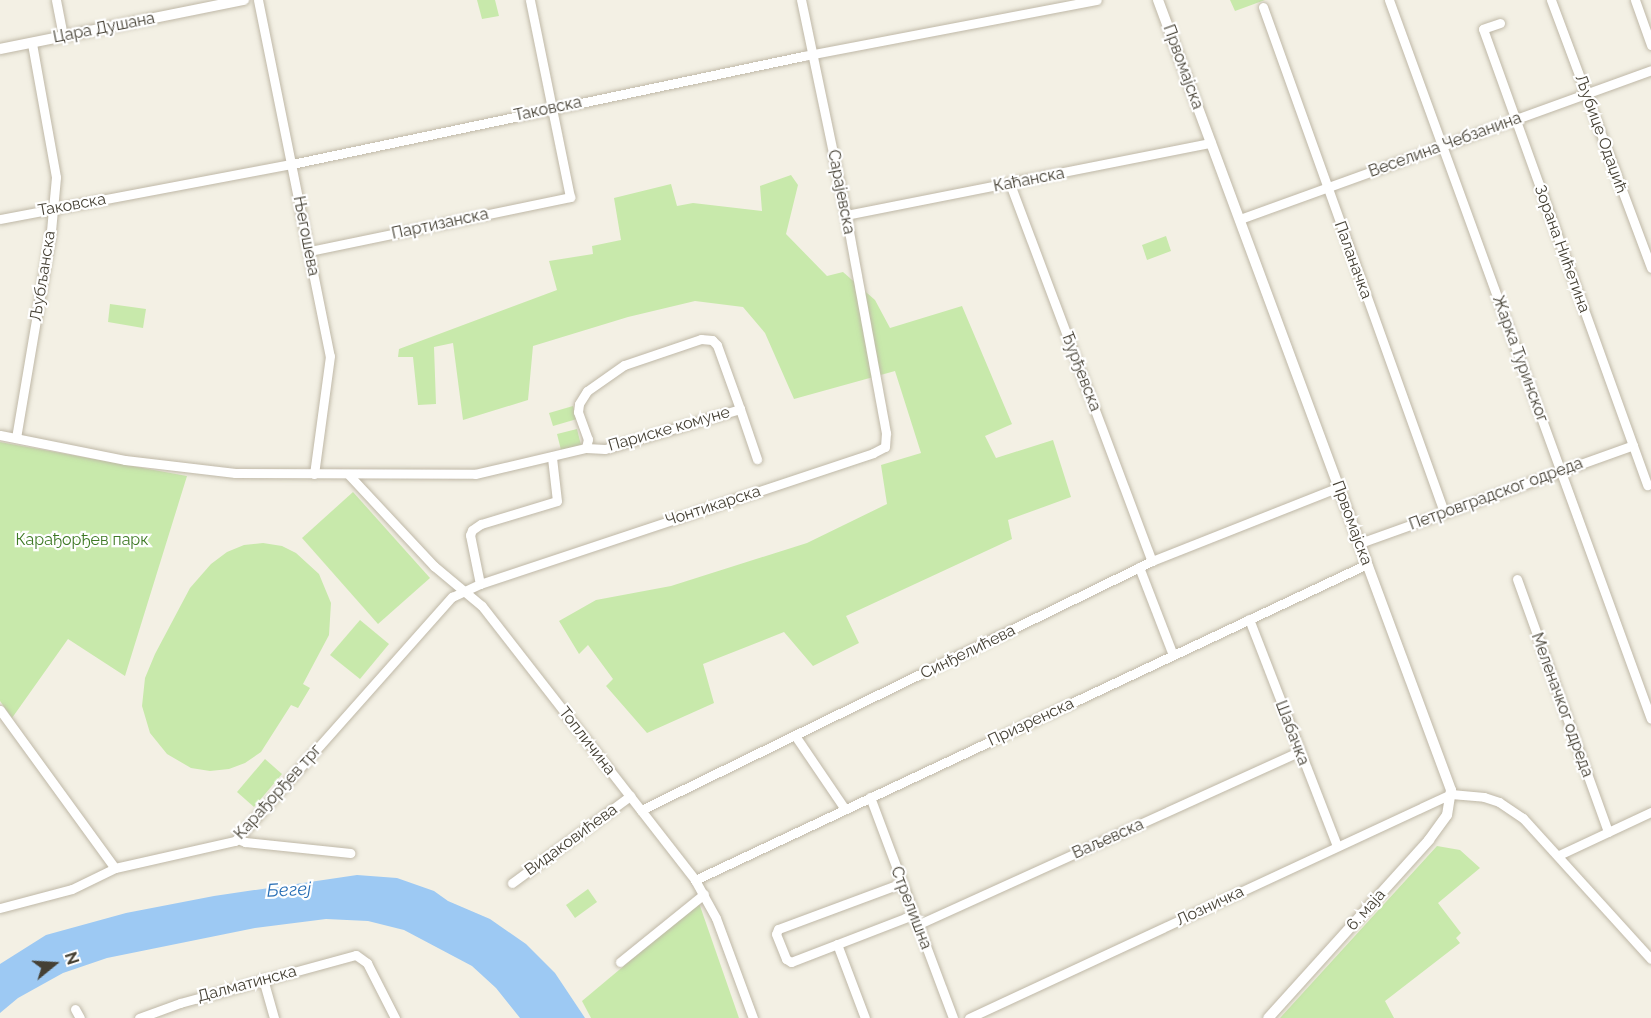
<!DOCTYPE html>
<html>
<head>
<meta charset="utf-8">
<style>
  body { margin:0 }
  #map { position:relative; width:1651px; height:1018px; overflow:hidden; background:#f3f0e4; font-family:Raleway,sans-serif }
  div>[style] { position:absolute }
  .green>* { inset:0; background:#c8e9ab }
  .water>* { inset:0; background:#9dc9f3 }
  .roads { filter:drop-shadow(0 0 2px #bfb8a7) drop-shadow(0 0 2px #bfb8a7) }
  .minor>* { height:9px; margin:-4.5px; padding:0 4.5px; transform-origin:4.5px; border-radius:4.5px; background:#fff }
  .tertiary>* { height:10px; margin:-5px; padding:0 5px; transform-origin:5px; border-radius:5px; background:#fff }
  span { translate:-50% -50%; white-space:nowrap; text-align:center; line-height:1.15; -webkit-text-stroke:4.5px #fff; paint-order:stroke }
  .street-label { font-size:16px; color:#454034 }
  .park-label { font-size:16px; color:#3e7925 }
  .water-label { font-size:18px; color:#296fb5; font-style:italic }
  .north { position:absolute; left:24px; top:934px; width:60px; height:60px; -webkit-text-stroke:4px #fff; paint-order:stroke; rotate:72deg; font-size:16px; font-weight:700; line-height:24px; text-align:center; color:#454034 }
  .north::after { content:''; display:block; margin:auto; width:21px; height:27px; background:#454034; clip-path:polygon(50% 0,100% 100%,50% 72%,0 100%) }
</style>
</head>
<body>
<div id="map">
  <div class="green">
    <div style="clip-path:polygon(477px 0,495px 0,499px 16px,482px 19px)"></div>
    <div style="clip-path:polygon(1230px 0,1265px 0,1235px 11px)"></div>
    <div style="clip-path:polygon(791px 175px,798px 185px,786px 234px,827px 276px,843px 272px,875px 300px,890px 328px,962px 306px,1012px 424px,985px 436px,996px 458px,1053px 440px,1071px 497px,1008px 520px,1012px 539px,846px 616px,859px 643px,813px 666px,784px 632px,703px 664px,714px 703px,647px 733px,606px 686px,613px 679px,588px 645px,579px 654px,559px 621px,596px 600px,671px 586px,807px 543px,887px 504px,881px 465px,921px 453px,895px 371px,794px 399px,765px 333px,743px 307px,695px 301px,628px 317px,533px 346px,528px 400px,463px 420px,453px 343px,434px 347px,436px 404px,418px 405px,413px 357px,398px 357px,399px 349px,557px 290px,549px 261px,593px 254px,592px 246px,621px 240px,614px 198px,671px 184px,677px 206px,693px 203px,762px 211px,760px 186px)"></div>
    <div style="clip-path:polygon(1166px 236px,1171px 251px,1147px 260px,1142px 245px)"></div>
    <div style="clip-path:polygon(110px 304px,146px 309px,143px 328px,108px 322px)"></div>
    <div style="clip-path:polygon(573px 406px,577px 419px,553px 426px,549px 413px)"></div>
    <div style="clip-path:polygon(577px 429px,581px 445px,561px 450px,557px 434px)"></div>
    <div style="clip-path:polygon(0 442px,187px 476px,125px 676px,68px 639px,12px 718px,0 701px)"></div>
    <div style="clip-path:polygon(353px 492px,430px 578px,378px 624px,302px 538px)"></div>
    <div style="clip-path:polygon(263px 543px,282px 546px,296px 553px,319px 574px,331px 603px,329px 635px,303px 684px,310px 688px,298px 708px,291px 705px,261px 752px,245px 763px,229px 769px,210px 771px,191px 768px,167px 754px,150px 733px,142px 706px,145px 678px,155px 654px,190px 588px,211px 564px,227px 552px,244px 545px)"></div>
    <div style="clip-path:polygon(360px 620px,389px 644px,360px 679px,330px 655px)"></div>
    <div style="clip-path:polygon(265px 759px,282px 774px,254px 807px,237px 792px)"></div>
    <div style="clip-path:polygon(1437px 846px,1460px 850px,1480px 868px,1438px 903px,1461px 933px,1456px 938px,1460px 943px,1385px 1001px,1394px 1018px,1280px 1018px)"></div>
    <div style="clip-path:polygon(588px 889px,597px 902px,575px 918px,566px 905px)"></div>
    <div style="clip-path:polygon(699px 903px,739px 1018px,591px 1018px,582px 1001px)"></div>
  </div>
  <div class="water">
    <div style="clip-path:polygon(357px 875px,397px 878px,434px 891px,448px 901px,490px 919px,526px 944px,555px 973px,585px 1018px,520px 1018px,496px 988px,472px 966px,404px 930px,368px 921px,326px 919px,255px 928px,107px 958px,63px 973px,18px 998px,0 1013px,0 964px,46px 935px,126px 913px,214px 896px)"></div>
  </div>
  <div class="roads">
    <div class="minor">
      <div style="left:56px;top:0;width:38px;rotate:79deg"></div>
      <div style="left:258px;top:0;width:363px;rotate:78.6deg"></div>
      <div style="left:330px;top:356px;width:119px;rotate:97.7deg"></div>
      <div style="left:1389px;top:0;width:765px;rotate:69.98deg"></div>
      <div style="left:1551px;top:0;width:286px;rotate:69.5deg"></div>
      <div style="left:1635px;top:0;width:48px;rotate:70.4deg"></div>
      <div style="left:1263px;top:7px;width:536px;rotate:70.28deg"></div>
      <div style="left:1500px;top:23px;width:18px;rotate:161deg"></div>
      <div style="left:1483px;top:29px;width:485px;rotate:70.2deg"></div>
      <div style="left:1010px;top:184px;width:403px;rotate:69.4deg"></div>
      <div style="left:846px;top:215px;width:372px;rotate:-11.2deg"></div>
      <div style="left:0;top:219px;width:297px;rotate:-10.7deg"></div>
      <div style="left:292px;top:164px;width:522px;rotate:-11.93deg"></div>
      <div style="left:803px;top:56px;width:299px;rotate:-10.8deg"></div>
      <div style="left:1240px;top:219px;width:437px;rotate:-19.9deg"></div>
      <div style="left:310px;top:251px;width:266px;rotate:-11.7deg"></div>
      <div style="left:570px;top:197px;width:201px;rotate:-101.5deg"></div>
      <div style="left:740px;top:409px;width:53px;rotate:71.2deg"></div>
      <div style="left:0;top:435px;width:127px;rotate:11.3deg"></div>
      <div style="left:125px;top:460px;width:111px;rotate:6.7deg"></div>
      <div style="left:235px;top:473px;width:240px;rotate:0.2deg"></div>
      <div style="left:475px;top:474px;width:114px;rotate:-13.2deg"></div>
      <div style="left:586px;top:448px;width:19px;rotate:3deg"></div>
      <div style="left:605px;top:449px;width:141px;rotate:-16.5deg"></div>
      <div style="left:740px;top:409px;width:68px;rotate:-109.8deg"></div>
      <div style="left:717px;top:345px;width:7px;rotate:-135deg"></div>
      <div style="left:712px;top:340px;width:11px;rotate:-175deg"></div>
      <div style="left:701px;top:339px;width:81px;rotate:161.3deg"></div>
      <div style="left:624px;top:365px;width:45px;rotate:144.9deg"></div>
      <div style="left:587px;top:391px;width:15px;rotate:122deg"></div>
      <div style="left:579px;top:404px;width:8px;rotate:97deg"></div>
      <div style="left:578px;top:412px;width:29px;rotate:70deg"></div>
      <div style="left:588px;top:439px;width:9px;rotate:103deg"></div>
      <div style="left:16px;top:438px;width:210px;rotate:-80.4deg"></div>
      <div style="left:51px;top:231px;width:54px;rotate:-84.7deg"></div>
      <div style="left:56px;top:177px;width:136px;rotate:-100.2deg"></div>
      <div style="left:349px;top:475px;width:125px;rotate:47deg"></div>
      <div style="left:434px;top:566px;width:62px;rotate:39.8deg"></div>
      <div style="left:482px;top:606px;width:347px;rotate:52.1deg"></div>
      <div style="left:695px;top:880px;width:43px;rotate:61.1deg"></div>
      <div style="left:716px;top:918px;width:107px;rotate:69.7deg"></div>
      <div style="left:1360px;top:543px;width:290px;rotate:-19.7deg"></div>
      <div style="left:1139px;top:567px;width:94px;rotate:68.9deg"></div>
      <div style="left:1517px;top:579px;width:269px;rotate:70.2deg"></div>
      <div style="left:480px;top:584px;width:50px;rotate:-101.5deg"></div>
      <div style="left:470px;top:535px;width:5px;rotate:-68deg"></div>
      <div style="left:472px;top:530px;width:11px;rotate:-34deg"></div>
      <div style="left:481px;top:524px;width:79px;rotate:-16.8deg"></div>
      <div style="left:557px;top:501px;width:43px;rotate:-96.6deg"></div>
      <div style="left:1249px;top:619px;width:243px;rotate:68.8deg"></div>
      <div style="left:0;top:710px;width:195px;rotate:54deg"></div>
      <div style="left:796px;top:737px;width:87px;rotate:55.8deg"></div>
      <div style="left:870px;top:797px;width:236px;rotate:69.4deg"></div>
      <div style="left:641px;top:810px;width:568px;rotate:-25.98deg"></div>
      <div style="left:1152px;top:561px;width:201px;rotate:-21.6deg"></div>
      <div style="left:238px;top:839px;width:8px;rotate:23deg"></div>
      <div style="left:245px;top:842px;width:106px;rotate:6deg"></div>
      <div style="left:1559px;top:855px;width:102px;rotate:-25.1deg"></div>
      <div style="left:695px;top:880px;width:743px;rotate:-25.18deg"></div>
      <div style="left:512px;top:883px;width:147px;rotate:-36.4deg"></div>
      <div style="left:902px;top:883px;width:132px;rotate:159.6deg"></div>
      <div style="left:778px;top:929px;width:5px;rotate:112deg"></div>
      <div style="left:776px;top:934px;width:27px;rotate:68deg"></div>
      <div style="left:786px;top:959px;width:6px;rotate:31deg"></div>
      <div style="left:791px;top:962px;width:131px;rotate:-21.1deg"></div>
      <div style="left:0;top:908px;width:74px;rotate:-14.8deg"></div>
      <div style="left:72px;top:889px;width:48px;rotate:-26deg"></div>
      <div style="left:115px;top:868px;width:123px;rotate:-12.7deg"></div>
      <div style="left:235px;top:841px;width:327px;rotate:-48.4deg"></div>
      <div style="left:452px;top:597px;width:31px;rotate:-25deg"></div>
      <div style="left:480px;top:584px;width:414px;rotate:-18.4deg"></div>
      <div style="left:873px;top:453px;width:13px;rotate:-27deg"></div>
      <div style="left:885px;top:447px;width:14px;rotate:-86deg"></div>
      <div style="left:886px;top:433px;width:222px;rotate:-100.4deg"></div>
      <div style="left:846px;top:215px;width:220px;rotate:-101.8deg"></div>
      <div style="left:917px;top:925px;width:419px;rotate:-24.4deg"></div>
      <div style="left:837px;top:944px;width:79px;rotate:69.3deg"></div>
      <div style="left:620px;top:962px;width:108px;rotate:-39deg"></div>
      <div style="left:263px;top:979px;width:41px;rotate:74.2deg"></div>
      <div style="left:75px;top:1009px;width:10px;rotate:61deg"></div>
      <div style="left:139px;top:1018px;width:44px;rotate:-20.1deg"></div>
      <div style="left:180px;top:1003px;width:182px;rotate:-15.3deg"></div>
      <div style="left:356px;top:955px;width:14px;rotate:36deg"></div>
      <div style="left:367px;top:963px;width:62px;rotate:63deg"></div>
      <div style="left:969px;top:1018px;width:532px;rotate:-24.93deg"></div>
      <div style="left:1451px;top:794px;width:33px;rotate:5deg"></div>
      <div style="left:1484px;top:797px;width:16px;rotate:18deg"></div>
      <div style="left:1499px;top:802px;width:29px;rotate:34deg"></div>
      <div style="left:1523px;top:818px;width:190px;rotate:47.8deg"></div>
    </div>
    <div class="tertiary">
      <div style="left:1158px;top:0;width:843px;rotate:69.65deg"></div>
      <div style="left:1451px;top:790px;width:25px;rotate:99deg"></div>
      <div style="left:1447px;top:815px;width:31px;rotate:126deg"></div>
      <div style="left:1429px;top:840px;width:240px;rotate:132.1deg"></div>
      <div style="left:0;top:49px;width:249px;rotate:-11.4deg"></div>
    </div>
  </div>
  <div class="street-label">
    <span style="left:104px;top:28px;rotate:-11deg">Цара Душана</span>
    <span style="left:1183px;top:67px;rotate:70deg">Првомајска</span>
    <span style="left:548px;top:109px;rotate:-12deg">Таковска</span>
    <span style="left:1601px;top:134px;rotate:70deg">Љубице Одаџић</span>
    <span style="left:1445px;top:145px;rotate:-20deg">Веселина Чебзанина</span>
    <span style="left:1029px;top:180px;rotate:-11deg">Каћанска</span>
    <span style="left:841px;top:192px;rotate:79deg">Сарајевска</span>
    <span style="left:72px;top:205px;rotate:-10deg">Таковска</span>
    <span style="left:440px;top:224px;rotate:-12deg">Партизанска</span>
    <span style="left:306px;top:236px;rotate:79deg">Његошева</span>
    <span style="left:1562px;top:249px;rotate:70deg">Зорана Нићетина</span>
    <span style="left:1353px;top:260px;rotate:70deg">Паланачка</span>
    <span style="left:43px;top:276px;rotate:-81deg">Љубљанска</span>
    <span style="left:1520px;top:359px;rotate:70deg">Жарка Туринског</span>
    <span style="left:1081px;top:372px;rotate:69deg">Ђурђевска</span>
    <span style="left:669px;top:429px;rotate:-16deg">Париске комуне</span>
    <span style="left:1496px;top:494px;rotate:-20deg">Петровградског одреда</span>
    <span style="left:713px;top:506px;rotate:-18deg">Чонтикарска</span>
    <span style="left:1352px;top:523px;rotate:70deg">Првомајска</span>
    <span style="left:968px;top:652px;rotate:-26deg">Синђелићева</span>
    <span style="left:1562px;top:705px;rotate:70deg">Меленачког одреда</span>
    <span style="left:1031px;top:722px;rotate:-25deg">Призренска</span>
    <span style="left:1292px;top:733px;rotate:69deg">Шабачка</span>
    <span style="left:587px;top:741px;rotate:52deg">Топличина</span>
    <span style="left:278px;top:792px;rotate:-48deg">Карађорђев трг</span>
    <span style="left:1108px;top:839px;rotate:-24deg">Ваљевска</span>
    <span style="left:571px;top:840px;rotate:-36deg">Видаковићева</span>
    <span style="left:1210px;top:906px;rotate:-25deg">Лозничка</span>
    <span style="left:911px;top:908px;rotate:69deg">Стрелишна</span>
    <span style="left:1366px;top:910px;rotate:-48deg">6. маја</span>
    <span style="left:247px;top:984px;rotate:-15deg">Далматинска</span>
  </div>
  <div class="park-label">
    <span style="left:82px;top:540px">Карађорђев парк</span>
  </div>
  <div class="water-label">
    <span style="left:289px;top:890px;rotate:-3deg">Бегеј</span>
  </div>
  <div class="north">N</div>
</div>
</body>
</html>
